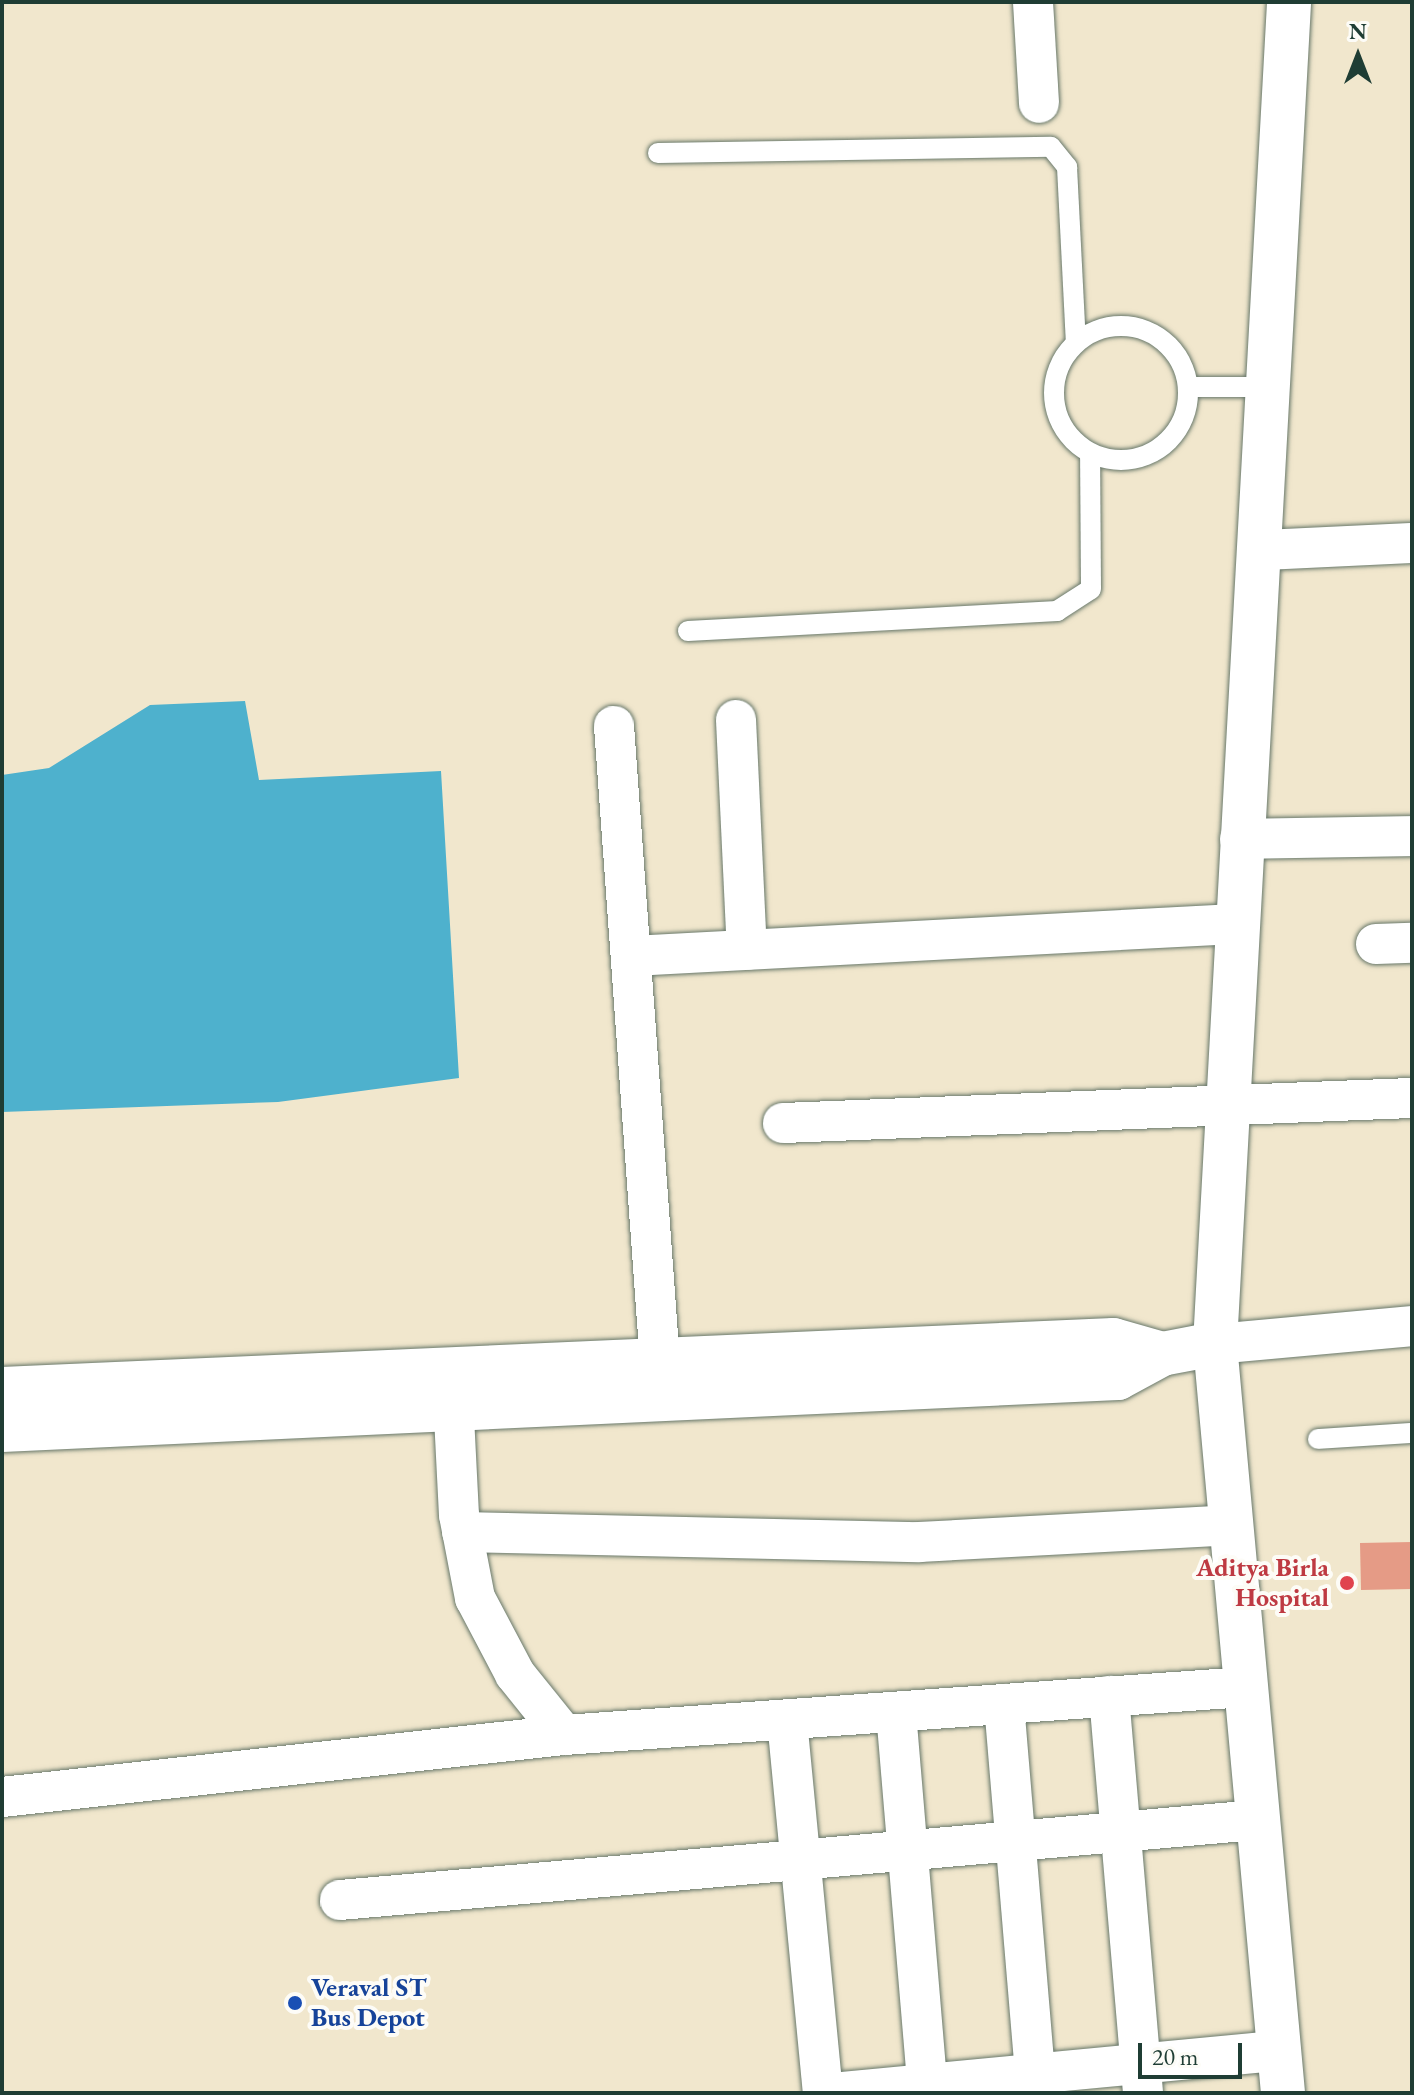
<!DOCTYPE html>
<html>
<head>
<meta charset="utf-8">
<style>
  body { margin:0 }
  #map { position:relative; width:1414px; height:2095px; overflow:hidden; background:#f1e7cd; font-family:"EB Garamond",serif }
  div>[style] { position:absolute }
  .water>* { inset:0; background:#4eb1cd }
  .building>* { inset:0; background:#e59b86 }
  .roads { filter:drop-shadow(0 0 2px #68786a) drop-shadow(0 0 2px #68786a) }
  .service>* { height:20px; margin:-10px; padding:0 10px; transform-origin:10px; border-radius:10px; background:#fff }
  .service>.ring { margin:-10px; padding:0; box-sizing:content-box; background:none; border:20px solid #fff; border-radius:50% }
  .minor>* { height:40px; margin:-20px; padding:0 20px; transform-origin:20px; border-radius:20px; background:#fff }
  .tertiary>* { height:44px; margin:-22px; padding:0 22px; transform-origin:22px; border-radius:22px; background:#fff }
  .dots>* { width:22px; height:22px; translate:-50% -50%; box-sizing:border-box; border:4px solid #fdfcf7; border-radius:50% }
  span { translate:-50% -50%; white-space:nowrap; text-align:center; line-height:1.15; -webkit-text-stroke:8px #fdfcf7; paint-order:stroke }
  .health-label { font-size:26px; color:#be3a42; font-weight:700 }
  .right { translate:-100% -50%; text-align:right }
  .transit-label { font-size:26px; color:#164399; font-weight:700 }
  .left { translate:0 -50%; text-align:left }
  .frame { position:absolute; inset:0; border:4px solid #1f3d34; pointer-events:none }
  .north { position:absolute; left:1318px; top:16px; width:80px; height:80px; -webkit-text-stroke:6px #fdfcf7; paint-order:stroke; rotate:0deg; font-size:22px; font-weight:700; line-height:32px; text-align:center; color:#1f3d34 }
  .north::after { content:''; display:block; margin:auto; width:28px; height:36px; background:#1f3d34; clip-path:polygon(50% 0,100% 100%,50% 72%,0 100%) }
  .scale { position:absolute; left:1138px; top:2043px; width:104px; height:36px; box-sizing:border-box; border:4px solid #1f3d34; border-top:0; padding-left:10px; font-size:24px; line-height:28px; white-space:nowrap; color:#1f3d34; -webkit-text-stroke:6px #fdfcf7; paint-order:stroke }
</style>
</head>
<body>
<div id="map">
  <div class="water">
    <div style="clip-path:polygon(245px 701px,259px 780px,441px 771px,459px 1078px,278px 1102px,2px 1112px,2px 775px,49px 768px,150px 705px)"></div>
  </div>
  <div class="building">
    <div style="clip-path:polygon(1412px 1542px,1412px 1589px,1361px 1590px,1360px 1543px)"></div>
  </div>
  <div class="roads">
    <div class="service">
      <div style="left:658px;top:153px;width:393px;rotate:-0.9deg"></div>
      <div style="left:1051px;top:147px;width:26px;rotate:51deg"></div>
      <div style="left:1067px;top:167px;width:176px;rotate:87.1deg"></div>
      <div class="ring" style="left:1054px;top:326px;width:114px;height:114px"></div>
      <div style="left:1189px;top:387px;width:81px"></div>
      <div style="left:688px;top:631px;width:370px;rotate:-3.1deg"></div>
      <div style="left:1057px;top:611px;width:40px;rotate:-32.9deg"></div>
      <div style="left:1091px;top:589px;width:135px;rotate:-90.4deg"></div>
      <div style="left:1318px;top:1439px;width:94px;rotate:-3.7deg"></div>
    </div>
    <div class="minor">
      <div style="left:1033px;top:2px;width:101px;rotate:86.6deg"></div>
      <div style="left:1263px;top:550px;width:149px;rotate:-2.7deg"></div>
      <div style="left:736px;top:720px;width:230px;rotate:87.3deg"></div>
      <div style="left:614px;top:726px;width:639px;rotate:85.87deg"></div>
      <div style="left:1240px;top:839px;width:172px;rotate:-1deg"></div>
      <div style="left:1376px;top:944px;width:36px;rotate:-2deg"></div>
      <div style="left:632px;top:956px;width:604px;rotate:-3.04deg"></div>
      <div style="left:783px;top:1123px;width:629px;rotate:-2.28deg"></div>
      <div style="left:1215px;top:1344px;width:198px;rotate:-5.2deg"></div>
      <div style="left:452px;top:1377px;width:138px;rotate:87.1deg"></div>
      <div style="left:459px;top:1515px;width:85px;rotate:79.1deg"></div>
      <div style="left:475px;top:1598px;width:86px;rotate:62.2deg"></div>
      <div style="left:515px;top:1674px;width:78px;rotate:51.2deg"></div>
      <div style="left:462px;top:1532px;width:457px;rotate:1.3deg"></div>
      <div style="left:919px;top:1542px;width:311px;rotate:-3.1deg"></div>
      <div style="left:1109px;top:1696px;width:398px;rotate:85.1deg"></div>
      <div style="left:1004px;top:1704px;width:390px;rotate:85.2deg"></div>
      <div style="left:896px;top:1712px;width:382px;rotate:85.2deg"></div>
      <div style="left:787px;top:1720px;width:375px;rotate:84.5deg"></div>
      <div style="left:2px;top:1797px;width:565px;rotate:-6.3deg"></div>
      <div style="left:564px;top:1735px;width:683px;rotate:-4.03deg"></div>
      <div style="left:340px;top:1900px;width:920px;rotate:-4.99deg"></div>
      <div style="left:831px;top:2093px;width:450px;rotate:-5.4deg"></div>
    </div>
    <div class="tertiary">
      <div style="left:2px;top:1389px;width:1112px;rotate:-2.53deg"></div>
      <div style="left:1113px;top:1340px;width:51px;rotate:15.9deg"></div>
      <div style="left:2px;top:1430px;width:1117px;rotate:-2.67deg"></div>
      <div style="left:1118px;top:1378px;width:50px;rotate:-28.6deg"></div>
      <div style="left:1162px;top:1354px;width:54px;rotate:-10.7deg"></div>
      <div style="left:1283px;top:2093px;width:752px;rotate:-95.19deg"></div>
      <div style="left:1215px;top:1344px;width:1344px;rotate:-86.84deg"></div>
    </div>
  </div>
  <div class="dots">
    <div style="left:1347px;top:1583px;background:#e0444e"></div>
    <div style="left:295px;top:2003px;background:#1a4fb4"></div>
  </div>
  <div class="health-label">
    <span class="right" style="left:1329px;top:1583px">Aditya Birla<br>Hospital</span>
  </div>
  <div class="transit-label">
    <span class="left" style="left:311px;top:2003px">Veraval ST<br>Bus Depot</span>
  </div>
  <div class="frame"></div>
  <div class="north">N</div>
  <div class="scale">20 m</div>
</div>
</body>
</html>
